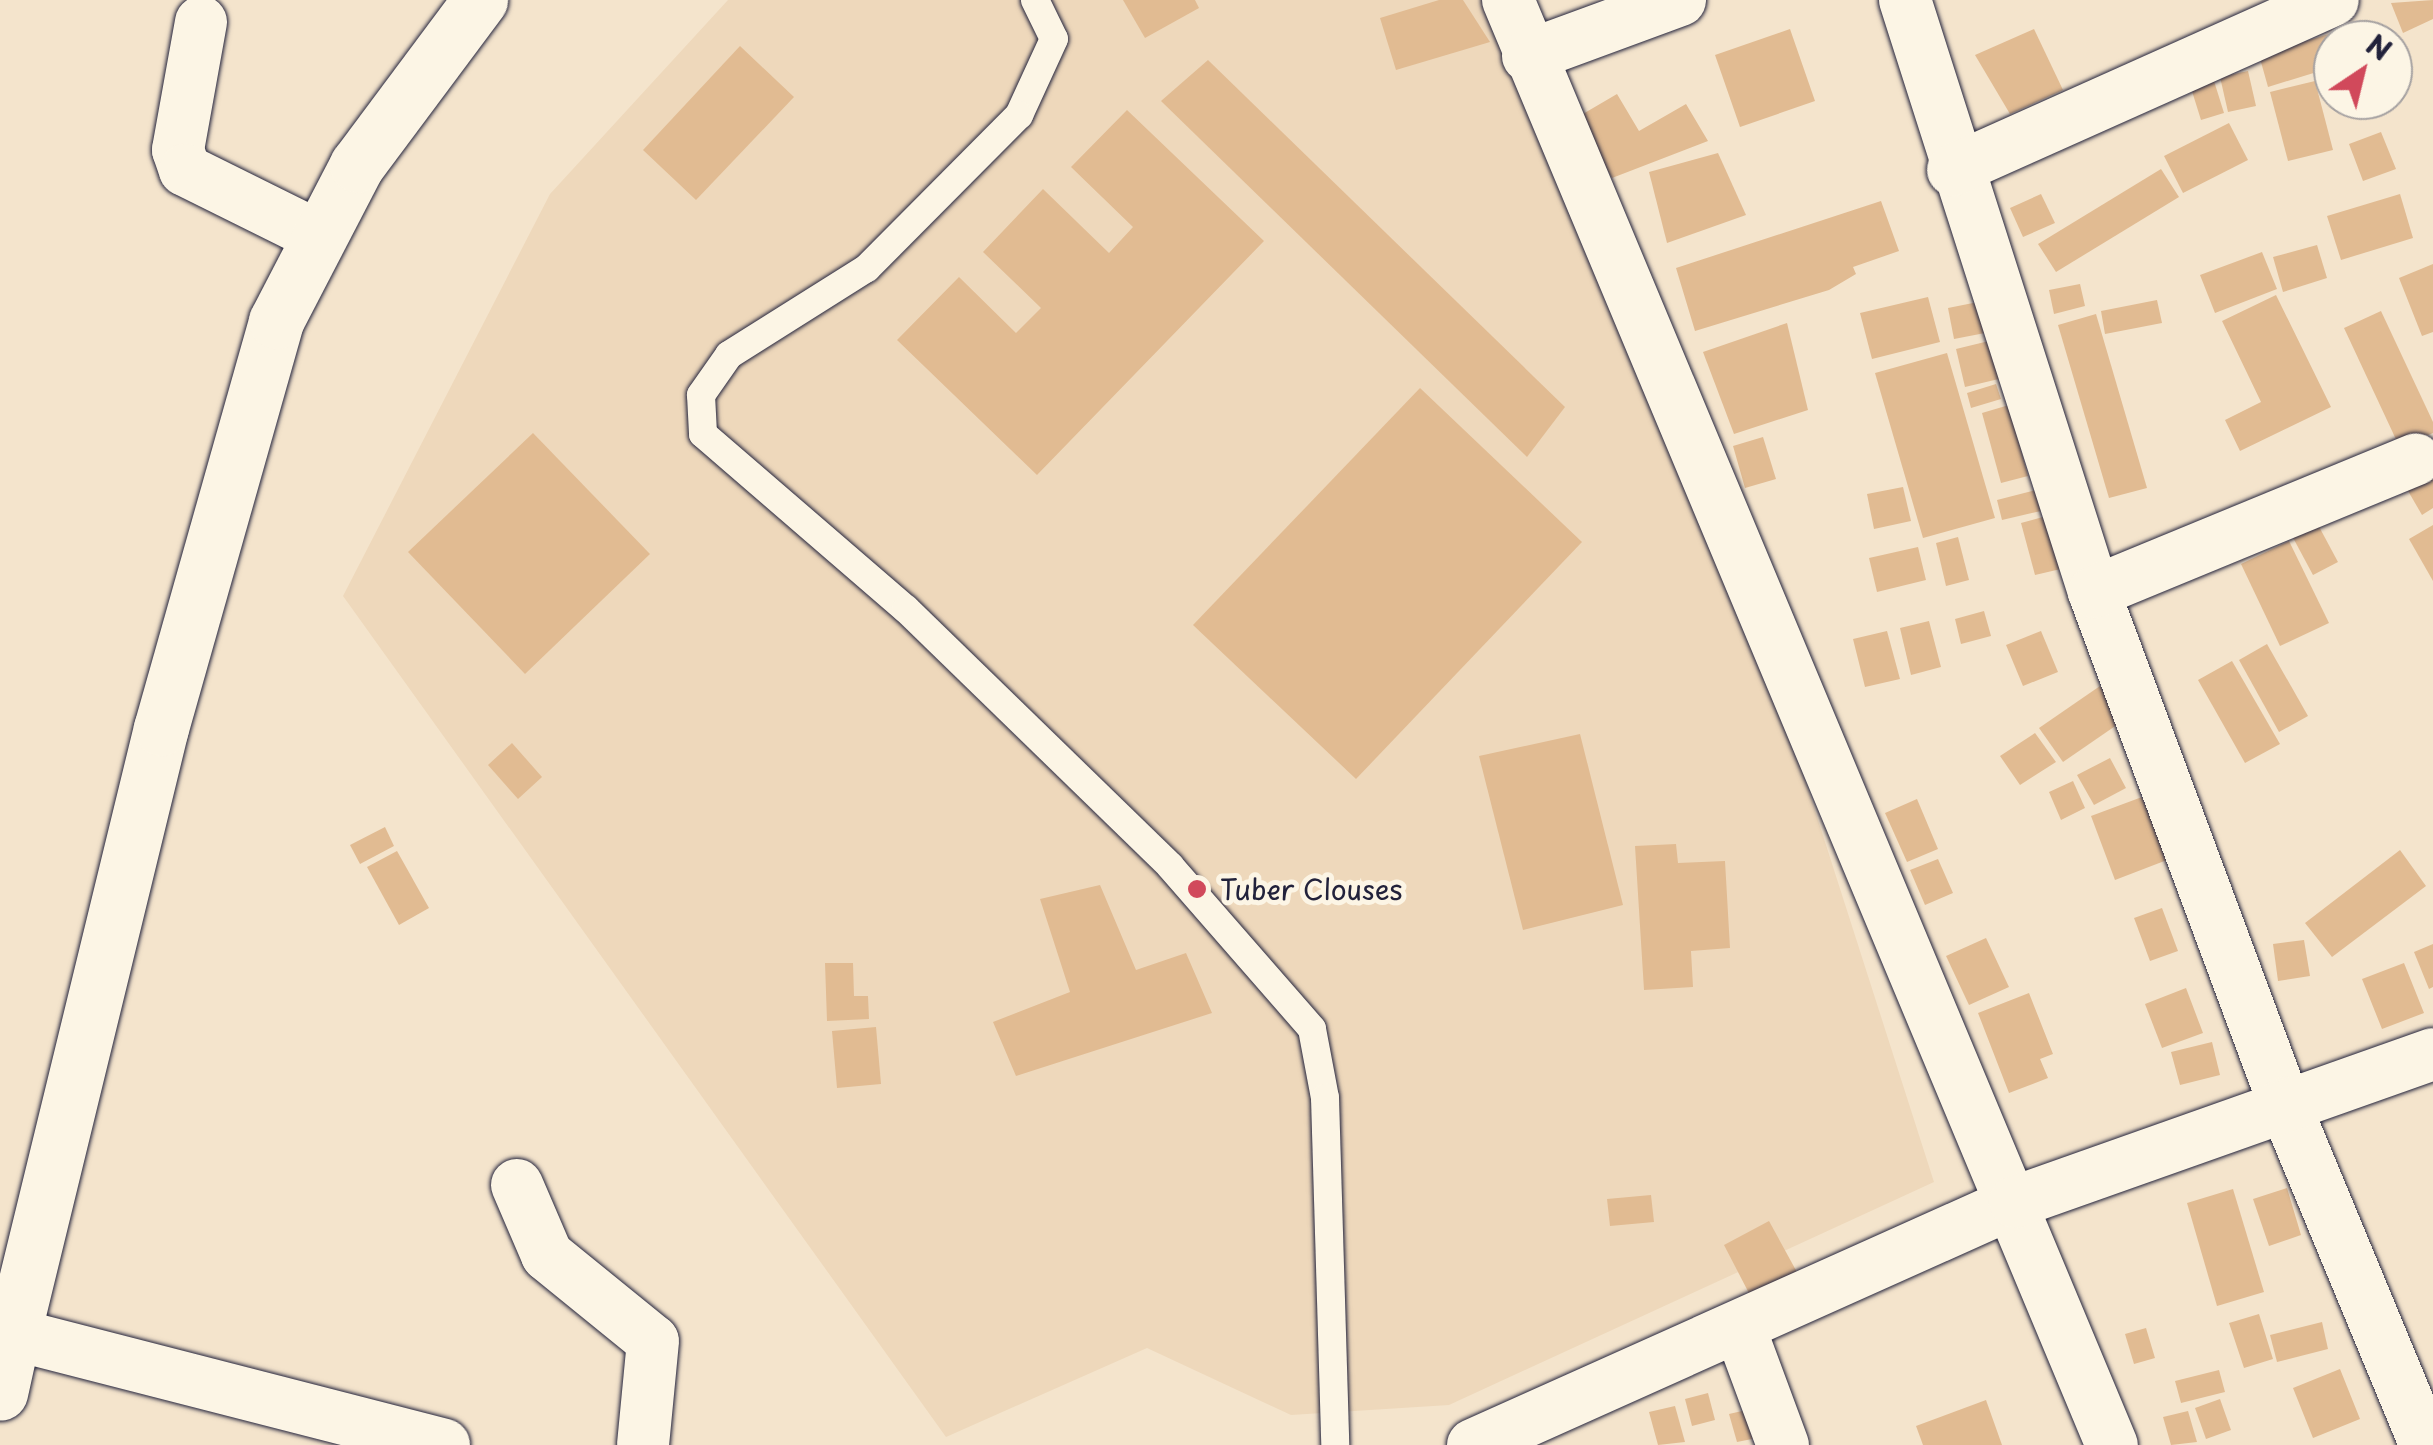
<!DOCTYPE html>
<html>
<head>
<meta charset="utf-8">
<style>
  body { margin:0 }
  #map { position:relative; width:2433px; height:1445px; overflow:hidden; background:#f4e4cc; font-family:"Playpen Sans",sans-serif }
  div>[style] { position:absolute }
  .built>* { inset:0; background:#eed8bb }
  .building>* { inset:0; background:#e1bb92 }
  .roads { filter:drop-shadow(0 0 2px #22223b) drop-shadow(0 0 2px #22223b) }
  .lane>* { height:28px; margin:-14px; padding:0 14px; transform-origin:14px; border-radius:14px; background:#fcf5e5 }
  .street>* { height:52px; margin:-26px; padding:0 26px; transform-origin:26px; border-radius:26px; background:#fcf5e5 }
  .secondary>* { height:55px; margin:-27.5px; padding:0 27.5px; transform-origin:27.5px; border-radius:27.5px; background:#fcf5e5 }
  .primary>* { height:55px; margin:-27.5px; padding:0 27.5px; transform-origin:27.5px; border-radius:27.5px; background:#fcf5e5 }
  .dots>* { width:28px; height:28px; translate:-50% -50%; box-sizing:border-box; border:5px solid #fcf5e5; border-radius:50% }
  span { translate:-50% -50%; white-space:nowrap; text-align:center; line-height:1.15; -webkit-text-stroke:10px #fcf5e5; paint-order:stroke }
  .poi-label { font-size:28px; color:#22223b }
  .left { translate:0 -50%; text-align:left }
  .north { position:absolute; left:2313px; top:20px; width:100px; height:100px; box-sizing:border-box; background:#fcf5e5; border:2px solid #a5a1a1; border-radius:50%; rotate:35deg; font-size:28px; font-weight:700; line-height:40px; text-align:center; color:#22223b }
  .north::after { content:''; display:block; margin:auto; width:35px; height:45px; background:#d1495b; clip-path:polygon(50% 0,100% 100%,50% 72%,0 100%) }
</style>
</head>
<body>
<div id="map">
  <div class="built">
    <div style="clip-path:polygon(728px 0,1504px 0,1644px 277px,1934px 1182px,1449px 1405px,1291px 1415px,1147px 1348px,946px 1437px,343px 596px,550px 194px)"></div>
  </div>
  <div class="building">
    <div style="clip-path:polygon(1123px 0,1195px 0,1199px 8px,1145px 38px)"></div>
    <div style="clip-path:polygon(1439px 0,1463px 0,1490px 42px,1396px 70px,1380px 18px)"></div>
    <div style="clip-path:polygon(2433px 0,2433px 19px,2403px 33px,2391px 3px)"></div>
    <div style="clip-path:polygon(1790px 29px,1815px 101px,1740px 127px,1715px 55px)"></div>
    <div style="clip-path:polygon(2034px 29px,2063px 90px,2010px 114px,1975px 55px)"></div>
    <div style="clip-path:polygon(2339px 31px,2333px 67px,2268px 87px,2259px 55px)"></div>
    <div style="clip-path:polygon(740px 46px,794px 97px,696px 200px,643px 150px)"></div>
    <div style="clip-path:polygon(1208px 60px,1565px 407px,1527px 457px,1161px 101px)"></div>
    <div style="clip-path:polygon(2248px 71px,2256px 106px,2228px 112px,2220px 77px)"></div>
    <div style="clip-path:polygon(2214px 81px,2224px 113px,2201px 120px,2191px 88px)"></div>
    <div style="clip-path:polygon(2315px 81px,2333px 150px,2288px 161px,2270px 92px)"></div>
    <div style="clip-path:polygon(1617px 94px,1639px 131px,1686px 104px,1708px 141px,1612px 178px,1576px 118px)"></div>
    <div style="clip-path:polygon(1127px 110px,1264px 241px,1037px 475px,897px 340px,959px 277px,1016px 333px,1041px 308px,983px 252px,1043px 189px,1109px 253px,1133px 227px,1071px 167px)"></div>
    <div style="clip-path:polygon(2229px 123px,2248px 160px,2183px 193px,2164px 156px)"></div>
    <div style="clip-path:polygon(2381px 132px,2396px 169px,2363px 181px,2349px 144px)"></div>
    <div style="clip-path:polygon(1718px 153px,1746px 215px,1667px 243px,1649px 172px)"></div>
    <div style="clip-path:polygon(2161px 169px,2179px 197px,2056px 272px,2038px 244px)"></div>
    <div style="clip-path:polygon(2041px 194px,2055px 223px,2023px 237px,2010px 208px)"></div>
    <div style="clip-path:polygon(2400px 194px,2413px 238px,2341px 260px,2327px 216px)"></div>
    <div style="clip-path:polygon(1881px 201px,1899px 251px,1853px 267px,1856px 274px,1829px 290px,1695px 331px,1676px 268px)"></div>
    <div style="clip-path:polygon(2317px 245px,2327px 278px,2283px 292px,2273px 257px)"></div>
    <div style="clip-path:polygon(2262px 252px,2277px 289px,2215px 313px,2200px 275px)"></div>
    <div style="clip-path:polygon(2433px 264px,2433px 332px,2422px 336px,2399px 278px)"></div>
    <div style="clip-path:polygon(2080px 284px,2085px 306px,2054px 314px,2049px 290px)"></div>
    <div style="clip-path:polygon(2276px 295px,2331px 407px,2240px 451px,2225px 420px,2261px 402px,2222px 321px)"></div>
    <div style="clip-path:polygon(1928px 297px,1940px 342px,1872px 359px,1860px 313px)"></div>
    <div style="clip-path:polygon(2157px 300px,2162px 323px,2105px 334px,2101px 311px)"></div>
    <div style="clip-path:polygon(1978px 302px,1985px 333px,1954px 339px,1948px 308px)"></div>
    <div style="clip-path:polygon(2381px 311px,2433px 422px,2433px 433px,2400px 448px,2344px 328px)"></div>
    <div style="clip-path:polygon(2096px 314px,2147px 488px,2109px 498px,2058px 325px)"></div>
    <div style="clip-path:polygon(1787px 323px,1808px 410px,1734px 434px,1703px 352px)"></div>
    <div style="clip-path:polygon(1993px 340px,2003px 378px,1965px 387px,1956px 349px)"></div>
    <div style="clip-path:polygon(1947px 353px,1995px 518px,1923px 538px,1875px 373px)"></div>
    <div style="clip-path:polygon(1996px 384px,2001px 399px,1971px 408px,1967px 393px)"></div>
    <div style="clip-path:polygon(1420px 388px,1582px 542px,1356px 779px,1193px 625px)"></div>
    <div style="clip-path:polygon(2009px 405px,2028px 476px,2001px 483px,1982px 413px)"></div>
    <div style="clip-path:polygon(533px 433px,650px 554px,525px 674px,408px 552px)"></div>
    <div style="clip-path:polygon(1763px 437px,1776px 479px,1745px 488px,1733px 446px)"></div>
    <div style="clip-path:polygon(2433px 467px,2433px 508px,2422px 515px,2404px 484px)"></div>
    <div style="clip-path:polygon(1903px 487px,1911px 521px,1874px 529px,1867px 494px)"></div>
    <div style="clip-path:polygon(2036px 490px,2041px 511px,2002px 520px,1997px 500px)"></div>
    <div style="clip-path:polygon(2050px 515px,2065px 568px,2035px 575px,2021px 523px)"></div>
    <div style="clip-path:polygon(2316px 521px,2338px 562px,2313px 575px,2291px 534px)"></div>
    <div style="clip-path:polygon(2433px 525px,2433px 581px,2409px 539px)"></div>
    <div style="clip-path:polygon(1958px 537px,1969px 580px,1946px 586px,1936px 543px)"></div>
    <div style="clip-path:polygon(2289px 541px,2329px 623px,2280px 646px,2241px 564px)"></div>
    <div style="clip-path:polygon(1918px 547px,1926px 580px,1877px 592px,1869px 558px)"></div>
    <div style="clip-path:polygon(1984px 611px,1991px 636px,1961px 644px,1955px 619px)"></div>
    <div style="clip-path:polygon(1929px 621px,1941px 667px,1911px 675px,1900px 628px)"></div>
    <div style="clip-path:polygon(1887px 631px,1900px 679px,1865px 687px,1853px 639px)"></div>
    <div style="clip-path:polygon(2041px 631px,2058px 672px,2023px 686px,2006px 645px)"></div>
    <div style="clip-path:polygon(2267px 644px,2308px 716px,2279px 732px,2239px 660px)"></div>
    <div style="clip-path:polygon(2232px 661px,2280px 744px,2245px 763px,2198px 680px)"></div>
    <div style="clip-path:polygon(2100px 686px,2124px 720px,2063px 762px,2039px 728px)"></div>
    <div style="clip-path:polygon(2035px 733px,2056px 762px,2020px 785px,2000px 756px)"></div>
    <div style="clip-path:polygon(1580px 734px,1623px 905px,1523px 930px,1479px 756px)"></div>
    <div style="clip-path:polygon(512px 743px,542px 777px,518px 799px,488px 765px)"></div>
    <div style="clip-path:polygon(2110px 758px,2126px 788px,2094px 805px,2077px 775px)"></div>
    <div style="clip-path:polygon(2073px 781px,2085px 808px,2061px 820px,2049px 792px)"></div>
    <div style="clip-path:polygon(2142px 797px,2167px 860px,2115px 880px,2091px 816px)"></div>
    <div style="clip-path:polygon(1917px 799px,1938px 849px,1907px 862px,1885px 813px)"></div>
    <div style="clip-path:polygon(385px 827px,394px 846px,360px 864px,350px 845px)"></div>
    <div style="clip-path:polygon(1676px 844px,1678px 863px,1725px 861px,1730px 948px,1691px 951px,1693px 987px,1644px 990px,1635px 846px)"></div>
    <div style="clip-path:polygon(2400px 850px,2426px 886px,2332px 957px,2305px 923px)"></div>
    <div style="clip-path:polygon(397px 851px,429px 908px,399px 925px,367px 867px)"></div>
    <div style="clip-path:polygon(1938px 859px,1953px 893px,1925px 905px,1910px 870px)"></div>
    <div style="clip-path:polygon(1100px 885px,1136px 970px,1186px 953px,1212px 1013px,1016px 1076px,993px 1022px,1070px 992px,1040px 899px)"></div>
    <div style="clip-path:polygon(2162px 908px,2178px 951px,2150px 961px,2134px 918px)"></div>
    <div style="clip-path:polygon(1986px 938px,2009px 987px,1969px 1005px,1946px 956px)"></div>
    <div style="clip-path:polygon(2304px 940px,2310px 976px,2278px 981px,2273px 944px)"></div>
    <div style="clip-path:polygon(2433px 944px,2433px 987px,2429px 989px,2414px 952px)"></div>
    <div style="clip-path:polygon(825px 963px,853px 963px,854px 996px,868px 996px,869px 1019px,827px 1021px)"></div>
    <div style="clip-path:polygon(2404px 963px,2424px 1013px,2382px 1029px,2362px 979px)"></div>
    <div style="clip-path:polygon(2186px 988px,2203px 1033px,2162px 1048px,2145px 1004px)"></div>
    <div style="clip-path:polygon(2029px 993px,2053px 1054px,2040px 1059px,2048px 1078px,2009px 1093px,1978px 1013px)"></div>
    <div style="clip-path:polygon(876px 1027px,881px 1084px,837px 1088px,832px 1031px)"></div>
    <div style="clip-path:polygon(2212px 1042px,2220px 1075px,2180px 1085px,2171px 1052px)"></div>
    <div style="clip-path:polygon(2287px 1188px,2301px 1235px,2269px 1246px,2253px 1199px)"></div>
    <div style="clip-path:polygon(2233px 1189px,2264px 1292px,2217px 1306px,2187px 1203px)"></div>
    <div style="clip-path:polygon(1651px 1195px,1654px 1222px,1610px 1226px,1607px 1199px)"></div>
    <div style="clip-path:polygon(1769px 1221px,1798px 1274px,1752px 1299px,1724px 1245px)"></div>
    <div style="clip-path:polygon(2259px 1314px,2273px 1359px,2244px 1368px,2229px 1323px)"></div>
    <div style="clip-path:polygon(2322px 1322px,2328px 1349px,2277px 1362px,2270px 1335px)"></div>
    <div style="clip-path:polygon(2146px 1328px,2155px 1358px,2134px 1364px,2125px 1334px)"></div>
    <div style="clip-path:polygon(2340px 1369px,2360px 1419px,2313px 1438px,2293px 1388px)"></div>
    <div style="clip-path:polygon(2219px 1370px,2225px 1392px,2181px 1403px,2175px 1381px)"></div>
    <div style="clip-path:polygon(1708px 1393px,1715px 1420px,1692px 1426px,1685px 1399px)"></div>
    <div style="clip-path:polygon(2220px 1399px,2231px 1430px,2206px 1439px,2195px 1408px)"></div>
    <div style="clip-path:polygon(1986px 1400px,2002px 1445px,1923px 1445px,1916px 1426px)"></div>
    <div style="clip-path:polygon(1675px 1406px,1685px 1442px,1658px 1445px,1649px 1412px)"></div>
    <div style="clip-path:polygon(1755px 1408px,1762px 1437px,1737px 1442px,1729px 1414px)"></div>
    <div style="clip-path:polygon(2188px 1411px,2197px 1442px,2171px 1445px,2163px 1417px)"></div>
  </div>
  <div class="roads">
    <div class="lane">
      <div style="left:1035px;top:0;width:43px;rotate:64deg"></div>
      <div style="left:1054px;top:39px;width:84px;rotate:114.7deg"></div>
      <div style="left:1019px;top:115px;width:216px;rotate:134.8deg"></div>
      <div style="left:867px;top:268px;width:163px;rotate:147.8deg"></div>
      <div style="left:729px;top:355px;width:49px;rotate:125deg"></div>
      <div style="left:701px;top:395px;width:39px;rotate:87deg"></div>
      <div style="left:703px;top:434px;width:268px;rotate:40.8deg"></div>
      <div style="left:906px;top:609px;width:368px;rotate:44.2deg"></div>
      <div style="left:1170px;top:866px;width:216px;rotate:48.9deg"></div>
      <div style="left:1312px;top:1029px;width:70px;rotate:79.3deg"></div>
      <div style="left:1325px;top:1098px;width:347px;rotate:88.3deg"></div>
    </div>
    <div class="street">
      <div style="left:1508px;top:0;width:1566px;rotate:67.32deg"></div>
      <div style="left:1905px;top:0;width:621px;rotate:72.29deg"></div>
      <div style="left:2094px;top:592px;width:545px;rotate:69.6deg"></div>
      <div style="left:2284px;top:1103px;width:370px;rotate:67.5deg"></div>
      <div style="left:201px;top:22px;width:130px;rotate:100.2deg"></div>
      <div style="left:178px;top:150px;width:21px;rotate:71deg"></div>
      <div style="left:185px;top:170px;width:146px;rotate:26.4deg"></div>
      <div style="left:1528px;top:56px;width:162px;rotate:-20.2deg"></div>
      <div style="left:1953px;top:170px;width:416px;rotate:-24.1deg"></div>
      <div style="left:2094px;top:592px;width:348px;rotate:-22.4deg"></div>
      <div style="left:517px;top:1185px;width:76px;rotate:66.8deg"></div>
      <div style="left:547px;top:1255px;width:136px;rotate:39.1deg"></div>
      <div style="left:653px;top:1341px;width:104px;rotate:95.5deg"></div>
      <div style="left:1740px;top:1329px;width:124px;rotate:69.7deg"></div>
      <div style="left:13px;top:1334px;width:445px;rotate:14.4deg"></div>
      <div style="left:1473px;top:1445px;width:594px;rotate:-24.15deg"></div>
      <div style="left:2015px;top:1202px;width:443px;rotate:-19.5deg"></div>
    </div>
    <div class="secondary">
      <div style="left:13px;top:1334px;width:624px;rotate:-76.28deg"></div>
      <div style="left:161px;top:728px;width:423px;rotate:-74.2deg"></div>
      <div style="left:276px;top:321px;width:176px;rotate:-62.6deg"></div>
      <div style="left:357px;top:165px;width:206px;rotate:-53.3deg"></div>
    </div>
    <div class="primary">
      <div style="left:0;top:1318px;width:21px;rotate:51deg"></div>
      <div style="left:13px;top:1334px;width:60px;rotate:102.4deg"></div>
    </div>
  </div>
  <div class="dots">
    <div style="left:1197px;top:889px;background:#d1495b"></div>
  </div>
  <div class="poi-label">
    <span class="left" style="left:1220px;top:889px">Tuber Clouses</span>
  </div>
  <div class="north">N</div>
</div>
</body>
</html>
